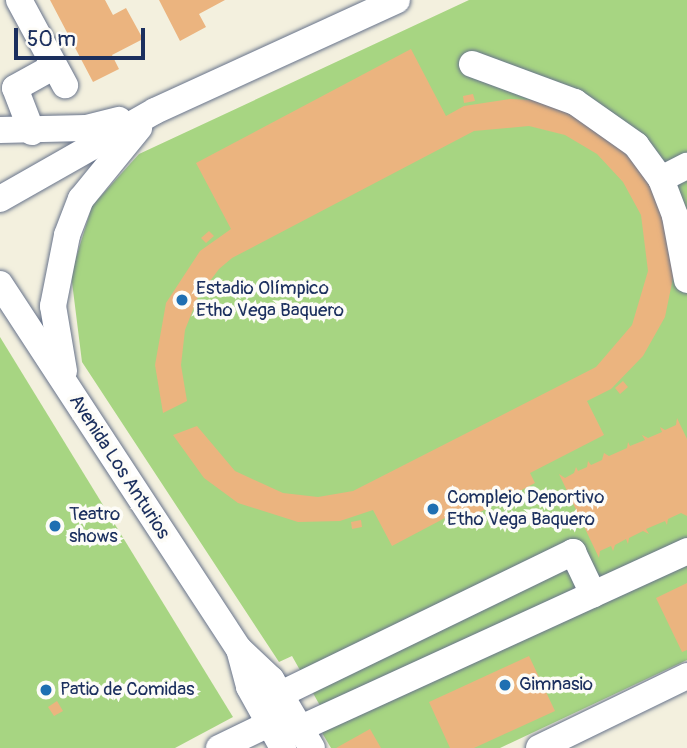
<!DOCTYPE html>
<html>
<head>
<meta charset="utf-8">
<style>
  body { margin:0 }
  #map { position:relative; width:687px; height:748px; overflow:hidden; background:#f3f0de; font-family:Pangolin,sans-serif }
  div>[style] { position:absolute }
  .green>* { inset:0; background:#a7d582 }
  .building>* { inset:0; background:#ebb47f }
  .roads { filter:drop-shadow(0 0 2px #67738b) drop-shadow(0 0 2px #67738b) }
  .minor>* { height:26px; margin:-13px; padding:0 13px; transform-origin:13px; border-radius:13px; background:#fff }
  .dots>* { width:19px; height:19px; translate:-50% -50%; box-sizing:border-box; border:4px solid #fdfcf7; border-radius:50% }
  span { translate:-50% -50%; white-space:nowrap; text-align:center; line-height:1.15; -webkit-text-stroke:7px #fdfcf7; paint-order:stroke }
  .poi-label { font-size:19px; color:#1b2f5e }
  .left { translate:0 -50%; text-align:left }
  .street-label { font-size:19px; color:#1b2f5e }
  .scale { position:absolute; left:14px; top:28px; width:131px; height:32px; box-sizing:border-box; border:4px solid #1b2f5e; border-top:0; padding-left:9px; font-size:21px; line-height:24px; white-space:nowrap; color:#1b2f5e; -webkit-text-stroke:5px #fdfcf7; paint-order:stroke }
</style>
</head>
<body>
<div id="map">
  <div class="green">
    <div style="clip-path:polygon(469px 0,687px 0,687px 660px,500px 748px,331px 748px,321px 731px,331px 725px,292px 656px,279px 662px,82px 362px,71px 274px,92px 206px,139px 154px)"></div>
    <div style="clip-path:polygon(0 337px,233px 717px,175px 748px,0 748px)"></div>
  </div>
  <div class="building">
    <div style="clip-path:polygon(50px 0,105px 0,113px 15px,126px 8px,143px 39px,112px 55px,119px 69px,93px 82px)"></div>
    <div style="clip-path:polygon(159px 0,225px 0,199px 14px,206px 27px,180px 41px)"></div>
    <div style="clip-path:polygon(411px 49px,446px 116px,464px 106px,510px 99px,532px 100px,595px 121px,656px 186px,674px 273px,665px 317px,643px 356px,611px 389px,587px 401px,604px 435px,530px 473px,535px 483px,467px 519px,462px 509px,392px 546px,373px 510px,340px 521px,298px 522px,238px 503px,204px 478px,173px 435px,197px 426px,235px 471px,283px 493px,318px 497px,353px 491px,596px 367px,632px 325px,648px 271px,641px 215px,623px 182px,597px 154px,565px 135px,529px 126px,474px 131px,232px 258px,219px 269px,198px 297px,185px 330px,181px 365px,187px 401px,163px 413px,155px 365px,166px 303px,200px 251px,231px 229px,196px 163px)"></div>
    <div style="clip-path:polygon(473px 94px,475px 101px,464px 103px,463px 96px)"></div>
    <div style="clip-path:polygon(209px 231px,214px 236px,206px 243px,201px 238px)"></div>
    <div style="clip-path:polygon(623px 381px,628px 387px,620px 394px,615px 388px)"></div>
    <div style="clip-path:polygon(677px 418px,687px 439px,687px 516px,681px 513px,668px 519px,667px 525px,665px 521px,646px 529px,649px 534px,643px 531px,629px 538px,628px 544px,626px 539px,615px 545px,613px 551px,611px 546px,600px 551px,599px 558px,559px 474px,565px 478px,574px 473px,576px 467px,578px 471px,587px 467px,588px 461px,591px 465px,602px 460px,604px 453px,609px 456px,627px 448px,628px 442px,630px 446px,645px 440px,642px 435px,648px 438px,662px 432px,660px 427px,665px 430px,676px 425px)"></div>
    <div style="clip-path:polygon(361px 520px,362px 527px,352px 529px,351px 522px)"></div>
    <div style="clip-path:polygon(687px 583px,687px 650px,682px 652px,656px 598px)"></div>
    <div style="clip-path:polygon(529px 656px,555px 711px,474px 748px,450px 748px,429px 702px)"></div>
    <div style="clip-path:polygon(47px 683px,53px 692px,44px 697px,39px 687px)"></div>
    <div style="clip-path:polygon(57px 701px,63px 711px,54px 716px,48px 707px)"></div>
    <div style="clip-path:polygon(370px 729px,381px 748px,336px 748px)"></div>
  </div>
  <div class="roads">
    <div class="minor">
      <div style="left:19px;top:0;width:97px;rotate:61.6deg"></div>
      <div style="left:472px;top:64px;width:110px;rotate:20.3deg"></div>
      <div style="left:575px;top:102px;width:75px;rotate:35.2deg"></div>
      <div style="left:636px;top:145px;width:42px;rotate:53.7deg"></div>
      <div style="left:661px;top:179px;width:40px;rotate:69deg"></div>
      <div style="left:675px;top:216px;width:65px;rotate:79.4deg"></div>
      <div style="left:0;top:130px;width:86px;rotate:-1.3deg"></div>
      <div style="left:86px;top:128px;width:34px;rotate:-14deg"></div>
      <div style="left:32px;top:132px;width:47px;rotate:-111.1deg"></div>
      <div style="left:15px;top:88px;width:43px;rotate:-28.9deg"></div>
      <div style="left:661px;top:179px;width:29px;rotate:-27deg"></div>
      <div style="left:0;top:199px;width:178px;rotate:-29.6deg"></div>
      <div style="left:155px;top:111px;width:266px;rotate:-24.6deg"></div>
      <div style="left:0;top:284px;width:436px;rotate:56.8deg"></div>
      <div style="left:239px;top:649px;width:44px;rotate:43.2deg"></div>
      <div style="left:271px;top:679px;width:80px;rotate:59.3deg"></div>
      <div style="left:64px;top:371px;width:66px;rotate:-99.6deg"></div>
      <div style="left:53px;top:306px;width:72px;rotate:-78.8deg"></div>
      <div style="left:67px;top:235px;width:39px;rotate:-69deg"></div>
      <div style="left:81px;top:199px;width:92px;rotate:-50.8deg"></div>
      <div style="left:239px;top:649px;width:39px;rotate:75deg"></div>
      <div style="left:249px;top:687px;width:70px;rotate:60.9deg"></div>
      <div style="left:281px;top:694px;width:325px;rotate:-25.9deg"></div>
      <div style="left:573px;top:552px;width:47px;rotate:64.5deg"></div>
      <div style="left:301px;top:728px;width:425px;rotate:-24.6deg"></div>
      <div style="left:219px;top:748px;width:71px;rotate:-25.8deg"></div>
      <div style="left:539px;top:748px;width:165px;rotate:-25.9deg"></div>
    </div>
  </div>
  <div class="dots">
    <div style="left:182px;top:300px;background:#1f6fb2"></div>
    <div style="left:433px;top:509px;background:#1f6fb2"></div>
    <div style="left:55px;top:526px;background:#1f6fb2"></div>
    <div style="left:505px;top:685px;background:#1f6fb2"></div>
    <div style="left:46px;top:690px;background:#1f6fb2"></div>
  </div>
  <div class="poi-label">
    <span class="left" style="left:196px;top:300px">Estadio Olímpico<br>Etho Vega Baquero</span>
    <span class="left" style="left:447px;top:509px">Complejo Deportivo<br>Etho Vega Baquero</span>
    <span class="left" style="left:69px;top:526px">Teatro<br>shows</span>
    <span class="left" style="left:519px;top:685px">Gimnasio</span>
    <span class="left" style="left:60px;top:690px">Patio de Comidas</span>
  </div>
  <div class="street-label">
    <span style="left:119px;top:467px;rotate:57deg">Avenida Los Anturios</span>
  </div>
  <div class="scale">50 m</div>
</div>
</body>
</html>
